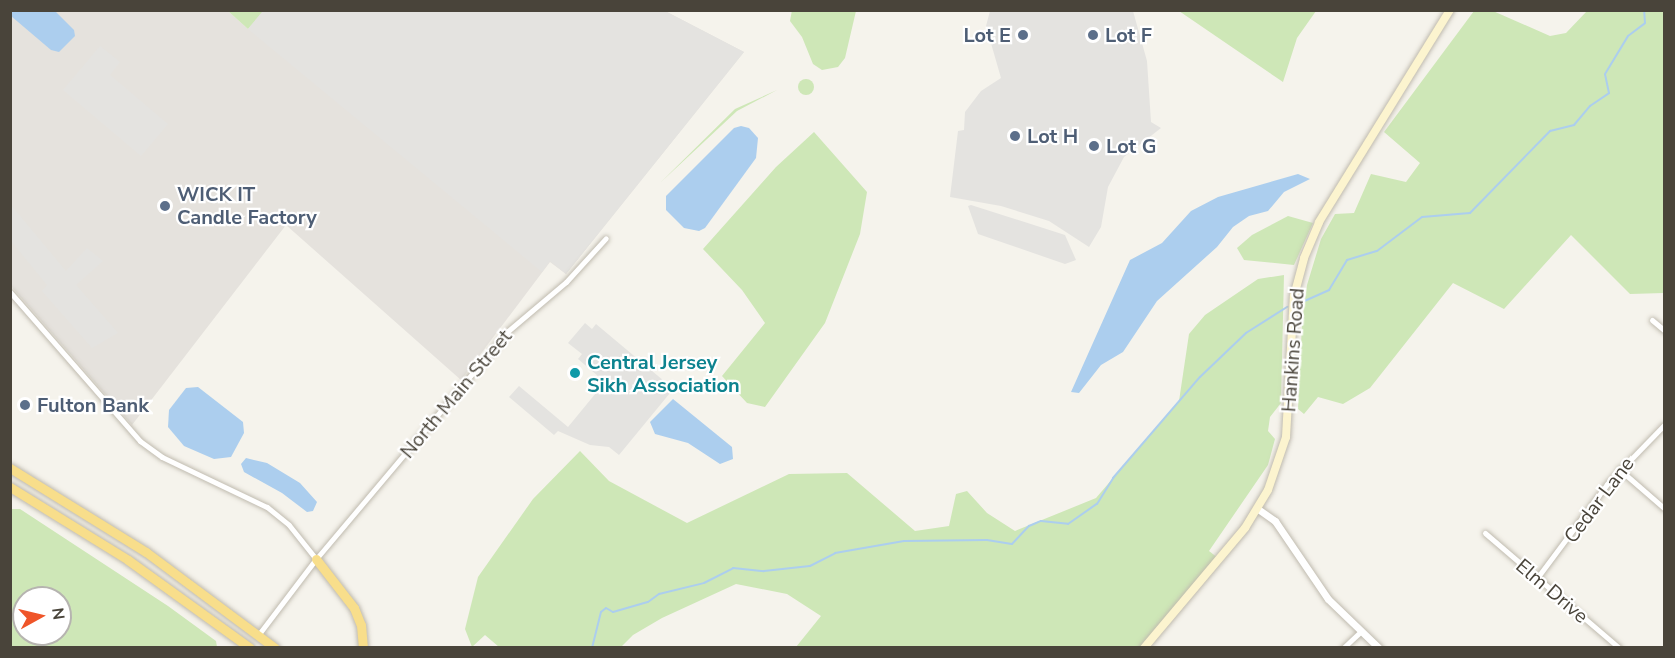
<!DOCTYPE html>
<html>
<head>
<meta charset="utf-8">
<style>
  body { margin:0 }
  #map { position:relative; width:1675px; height:658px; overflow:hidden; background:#f5f3ec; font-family:"Nunito Sans",sans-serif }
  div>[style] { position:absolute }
  .industrial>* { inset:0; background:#e5e2dd }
  .green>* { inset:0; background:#cee7b7 }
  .round { border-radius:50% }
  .parking>* { inset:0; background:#e4e3e0 }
  .water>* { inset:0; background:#acceee }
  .stream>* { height:2px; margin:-1px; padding:0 1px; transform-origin:1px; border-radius:1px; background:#acceee }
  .roads { filter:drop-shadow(0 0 2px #c0bbaf) drop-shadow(0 0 2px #c0bbaf) }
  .minor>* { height:5px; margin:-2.5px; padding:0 2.5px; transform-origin:2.5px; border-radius:2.5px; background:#fff }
  .tertiary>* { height:7px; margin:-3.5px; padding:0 3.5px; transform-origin:3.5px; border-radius:3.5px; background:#fff }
  .secondary>* { height:8px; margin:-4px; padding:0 4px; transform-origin:4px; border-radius:4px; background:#fcf4cf }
  .trunk>* { height:9px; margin:-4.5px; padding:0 4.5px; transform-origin:4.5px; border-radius:4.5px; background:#f8de8b }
  .dots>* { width:16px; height:16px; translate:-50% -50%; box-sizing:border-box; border:3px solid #fff; border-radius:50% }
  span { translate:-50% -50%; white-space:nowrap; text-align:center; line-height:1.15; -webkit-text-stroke:4.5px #fff; paint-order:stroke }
  .service-label { font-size:20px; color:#4e5e75; font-weight:700 }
  .right { translate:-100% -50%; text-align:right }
  .left { translate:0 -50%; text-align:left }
  .street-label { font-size:20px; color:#49443a }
  .culture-label { font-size:20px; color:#0d838f; font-weight:700 }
  .frame { position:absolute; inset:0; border:12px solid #49443a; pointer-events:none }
  .north { position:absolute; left:12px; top:586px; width:60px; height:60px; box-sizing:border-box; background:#fff; border:2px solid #b6b4b0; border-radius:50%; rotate:82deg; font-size:16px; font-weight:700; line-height:24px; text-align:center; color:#49443a }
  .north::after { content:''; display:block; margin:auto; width:21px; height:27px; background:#ef5529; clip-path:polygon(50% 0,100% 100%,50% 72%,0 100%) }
</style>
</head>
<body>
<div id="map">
  <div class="industrial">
    <div style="clip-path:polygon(263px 10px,665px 11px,744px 52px,566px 274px,550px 262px,461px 380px,286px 225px,132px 425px,11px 286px,10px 11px,228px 11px,248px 29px)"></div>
  </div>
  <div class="green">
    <div style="clip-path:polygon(792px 10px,856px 11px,845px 58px,838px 67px,822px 70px,813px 64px,802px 37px,790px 21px)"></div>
    <div style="clip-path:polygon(228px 11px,263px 11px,248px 29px)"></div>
    <div style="clip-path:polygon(1179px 11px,1316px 10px,1316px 11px,1297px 38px,1283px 82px)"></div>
    <div style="clip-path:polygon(1474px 11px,1493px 11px,1550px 36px,1566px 33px,1587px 11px,1664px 11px,1664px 293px,1630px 294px,1571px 235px,1504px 309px,1453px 283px,1370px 388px,1343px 404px,1318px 397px,1304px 414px,1298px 409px,1302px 323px,1307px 285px,1321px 239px,1335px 214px,1354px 213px,1371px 174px,1406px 182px,1420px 163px,1384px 132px)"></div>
    <div class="round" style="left:798px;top:79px;width:16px;height:16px"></div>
    <div style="clip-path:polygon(777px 90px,737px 111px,660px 183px,735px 109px)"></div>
    <div style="clip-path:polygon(814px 132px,867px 192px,860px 234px,825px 323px,765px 407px,747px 403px,722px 376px,765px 323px,742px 290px,703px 249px,776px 167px)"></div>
    <div style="clip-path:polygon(1288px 216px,1313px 223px,1294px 265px,1244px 260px,1237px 248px,1252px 235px)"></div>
    <div style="clip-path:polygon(1284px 275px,1281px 403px,1270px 417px,1268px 431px,1275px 439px,1268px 465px,1209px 551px,1218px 558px,1143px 647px,796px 647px,821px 616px,787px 594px,736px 584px,662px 618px,633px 635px,621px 647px,499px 647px,485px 635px,472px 647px,465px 629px,478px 577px,533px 499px,580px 451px,609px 481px,687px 523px,789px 474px,847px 473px,915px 531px,949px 526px,956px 494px,967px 491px,987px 513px,1015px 531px,1096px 498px,1179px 401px,1189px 334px,1205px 315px,1258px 279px)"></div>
    <div style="clip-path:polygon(evenodd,11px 509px,20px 509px,168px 606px,216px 641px,217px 647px,11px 647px,11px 509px,24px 598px,60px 598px,60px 634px,24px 634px,24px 598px)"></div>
  </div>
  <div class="parking">
    <div style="clip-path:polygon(263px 11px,665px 11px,744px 52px,566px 274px,550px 261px,542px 272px,248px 29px)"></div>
    <div style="clip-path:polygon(990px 11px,1133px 11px,1147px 61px,1151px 122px,1161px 128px,1124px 157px,1108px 187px,1101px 227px,1089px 247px,1049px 221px,1001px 206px,950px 197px,958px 131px,964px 130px,965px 112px,981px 91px,1001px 78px,986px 26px)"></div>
    <div style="clip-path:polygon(100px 46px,120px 62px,110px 75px,168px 124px,141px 156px,63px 90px)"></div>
    <div style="clip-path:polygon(11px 205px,66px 271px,87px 248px,103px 261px,76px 285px,118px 333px,92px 348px,42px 291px,47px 285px,11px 241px)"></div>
    <div style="clip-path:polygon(971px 205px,1065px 235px,1076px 260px,1065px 264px,978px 234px,968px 206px)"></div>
    <div style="clip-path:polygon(585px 323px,592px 329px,596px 324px,664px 381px,661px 385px,670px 393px,619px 455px,609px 447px,590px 445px,558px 431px,554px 435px,509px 397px,519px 386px,568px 427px,605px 382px,578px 359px,582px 354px,568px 343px)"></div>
  </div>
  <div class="water">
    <div style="clip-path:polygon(11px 10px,55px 11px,74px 30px,75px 36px,59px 52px,51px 50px,11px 16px)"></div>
    <div style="clip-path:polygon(741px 126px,749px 128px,758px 138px,756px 158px,705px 228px,699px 231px,684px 228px,666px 210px,666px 196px,734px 128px)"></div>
    <div style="clip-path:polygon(1298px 174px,1310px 179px,1284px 192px,1268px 211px,1249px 216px,1233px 227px,1217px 247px,1157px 301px,1123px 352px,1101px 365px,1079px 393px,1071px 392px,1130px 260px,1162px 243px,1191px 211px,1218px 197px)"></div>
    <div style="clip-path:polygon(198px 387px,243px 422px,244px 433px,231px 457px,214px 459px,184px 446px,168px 427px,169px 410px,186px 388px)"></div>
    <div style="clip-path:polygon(673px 399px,732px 447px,733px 459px,720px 464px,688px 443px,655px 434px,650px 422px)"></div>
    <div style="clip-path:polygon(246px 458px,267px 463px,300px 483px,317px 502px,313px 511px,307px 512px,282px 493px,244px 472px,241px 464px)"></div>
  </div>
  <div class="stream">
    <div style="left:1300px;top:303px;width:32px;rotate:-24deg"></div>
    <div style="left:1329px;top:290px;width:35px;rotate:-59deg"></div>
    <div style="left:1347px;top:260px;width:31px;rotate:-17deg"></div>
    <div style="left:1377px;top:251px;width:56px;rotate:-37.1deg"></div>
    <div style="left:1422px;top:217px;width:48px;rotate:-4.8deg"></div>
    <div style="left:1470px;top:213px;width:115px;rotate:-45.7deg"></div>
    <div style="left:1550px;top:131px;width:25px;rotate:-14deg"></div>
    <div style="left:1574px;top:125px;width:25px;rotate:-50deg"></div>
    <div style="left:1590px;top:106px;width:23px;rotate:-34deg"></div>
    <div style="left:1609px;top:93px;width:19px;rotate:-102deg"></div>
    <div style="left:1605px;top:74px;width:44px;rotate:-58.8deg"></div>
    <div style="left:1628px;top:36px;width:21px;rotate:-37deg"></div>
    <div style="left:1645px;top:23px;width:13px;rotate:-94deg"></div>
    <div style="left:592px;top:648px;width:37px;rotate:-76deg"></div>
    <div style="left:601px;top:612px;width:6px;rotate:-39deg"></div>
    <div style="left:606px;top:608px;width:8px;rotate:30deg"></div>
    <div style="left:613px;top:612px;width:36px;rotate:-16deg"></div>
    <div style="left:648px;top:602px;width:14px;rotate:-36deg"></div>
    <div style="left:659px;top:594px;width:46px;rotate:-13.7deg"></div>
    <div style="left:704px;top:583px;width:33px;rotate:-27deg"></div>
    <div style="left:733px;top:568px;width:31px;rotate:6deg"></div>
    <div style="left:764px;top:571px;width:46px;rotate:-6.2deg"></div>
    <div style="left:810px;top:566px;width:28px;rotate:-27deg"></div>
    <div style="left:835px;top:553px;width:70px;rotate:-9.9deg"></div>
    <div style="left:904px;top:541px;width:83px;rotate:-0.7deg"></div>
    <div style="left:987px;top:540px;width:25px;rotate:9deg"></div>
    <div style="left:1012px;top:544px;width:25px;rotate:-47deg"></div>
    <div style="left:1029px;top:526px;width:13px;rotate:-23deg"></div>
    <div style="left:1041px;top:521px;width:27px;rotate:6deg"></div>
    <div style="left:1068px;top:524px;width:35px;rotate:-35deg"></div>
    <div style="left:1097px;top:504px;width:31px;rotate:-58deg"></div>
    <div style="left:1113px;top:478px;width:133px;rotate:-49.3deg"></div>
    <div style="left:1200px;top:377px;width:64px;rotate:-43.7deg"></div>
    <div style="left:1246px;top:333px;width:49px;rotate:-32.4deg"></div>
  </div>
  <div class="roads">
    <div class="minor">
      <div style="left:10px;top:292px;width:198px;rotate:48.9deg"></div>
      <div style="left:140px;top:441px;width:27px;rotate:36deg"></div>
      <div style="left:162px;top:457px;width:116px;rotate:25.5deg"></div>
      <div style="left:267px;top:507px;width:28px;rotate:39deg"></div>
      <div style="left:289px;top:525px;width:43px;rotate:51.5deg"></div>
      <div style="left:1652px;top:320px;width:16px;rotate:40deg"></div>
      <div style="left:1619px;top:469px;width:60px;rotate:40.9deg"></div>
      <div style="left:1485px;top:533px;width:177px;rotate:40.6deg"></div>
      <div style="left:1537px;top:578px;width:117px;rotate:-53.3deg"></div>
      <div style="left:1607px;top:484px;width:82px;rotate:-46deg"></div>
      <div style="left:259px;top:634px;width:94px;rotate:-52.8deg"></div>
      <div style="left:316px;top:559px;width:298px;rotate:-49.9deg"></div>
      <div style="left:508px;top:331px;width:76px;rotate:-40.2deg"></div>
      <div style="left:566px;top:282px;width:59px;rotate:-47.7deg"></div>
      <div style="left:1343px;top:648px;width:23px;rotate:-43deg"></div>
    </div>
    <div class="tertiary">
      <div style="left:1258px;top:509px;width:21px;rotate:35deg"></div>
      <div style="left:1275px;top:521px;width:94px;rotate:55.8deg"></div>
      <div style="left:1328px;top:599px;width:71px;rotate:43.9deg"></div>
    </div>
    <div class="secondary">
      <div style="left:1144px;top:648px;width:157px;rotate:-49.9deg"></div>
      <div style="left:1245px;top:528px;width:44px;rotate:-58.8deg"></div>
      <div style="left:1268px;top:490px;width:56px;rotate:-71.2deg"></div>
      <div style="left:1286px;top:437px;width:141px;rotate:-86.8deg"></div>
      <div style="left:1294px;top:296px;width:39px;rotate:-75deg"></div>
      <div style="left:1304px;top:258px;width:39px;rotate:-67deg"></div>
      <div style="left:1319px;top:222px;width:249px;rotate:-58.3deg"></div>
    </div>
    <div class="trunk">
      <div style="left:10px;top:468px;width:160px;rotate:31.7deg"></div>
      <div style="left:146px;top:552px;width:161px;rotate:36.7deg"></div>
      <div style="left:10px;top:487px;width:139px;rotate:31.7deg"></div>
      <div style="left:128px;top:560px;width:150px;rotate:35.8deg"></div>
      <div style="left:316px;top:559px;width:62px;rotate:52.2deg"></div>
      <div style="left:354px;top:608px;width:18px;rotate:68deg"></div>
      <div style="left:361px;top:625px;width:23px;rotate:85deg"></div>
    </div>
  </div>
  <div class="dots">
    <div style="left:1023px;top:35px;background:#5c6f8a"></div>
    <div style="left:1093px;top:35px;background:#5c6f8a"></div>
    <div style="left:1015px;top:136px;background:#5c6f8a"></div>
    <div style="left:1094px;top:146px;background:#5c6f8a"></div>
    <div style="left:165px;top:206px;background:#5c6f8a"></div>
    <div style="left:575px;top:373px;background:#0f9aa8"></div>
    <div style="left:25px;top:405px;background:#5c6f8a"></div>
  </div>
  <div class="service-label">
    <span class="right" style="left:1011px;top:35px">Lot E</span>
    <span class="left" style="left:1105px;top:35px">Lot F</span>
    <span class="left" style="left:1027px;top:136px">Lot H</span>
    <span class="left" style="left:1106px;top:146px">Lot G</span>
    <span class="left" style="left:177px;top:206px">WICK IT<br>Candle Factory</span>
    <span class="left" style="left:37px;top:405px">Fulton Bank</span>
  </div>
  <div class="street-label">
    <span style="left:1293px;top:350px;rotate:-86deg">Hankins Road</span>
    <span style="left:456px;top:394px;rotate:-50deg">North Main Street</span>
    <span style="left:1599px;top:500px;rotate:-53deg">Cedar Lane</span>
    <span style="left:1552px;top:591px;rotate:40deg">Elm Drive</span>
  </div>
  <div class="culture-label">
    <span class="left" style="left:587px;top:374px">Central Jersey<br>Sikh Association</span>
  </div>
  <div class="frame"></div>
  <div class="north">N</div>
</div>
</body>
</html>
